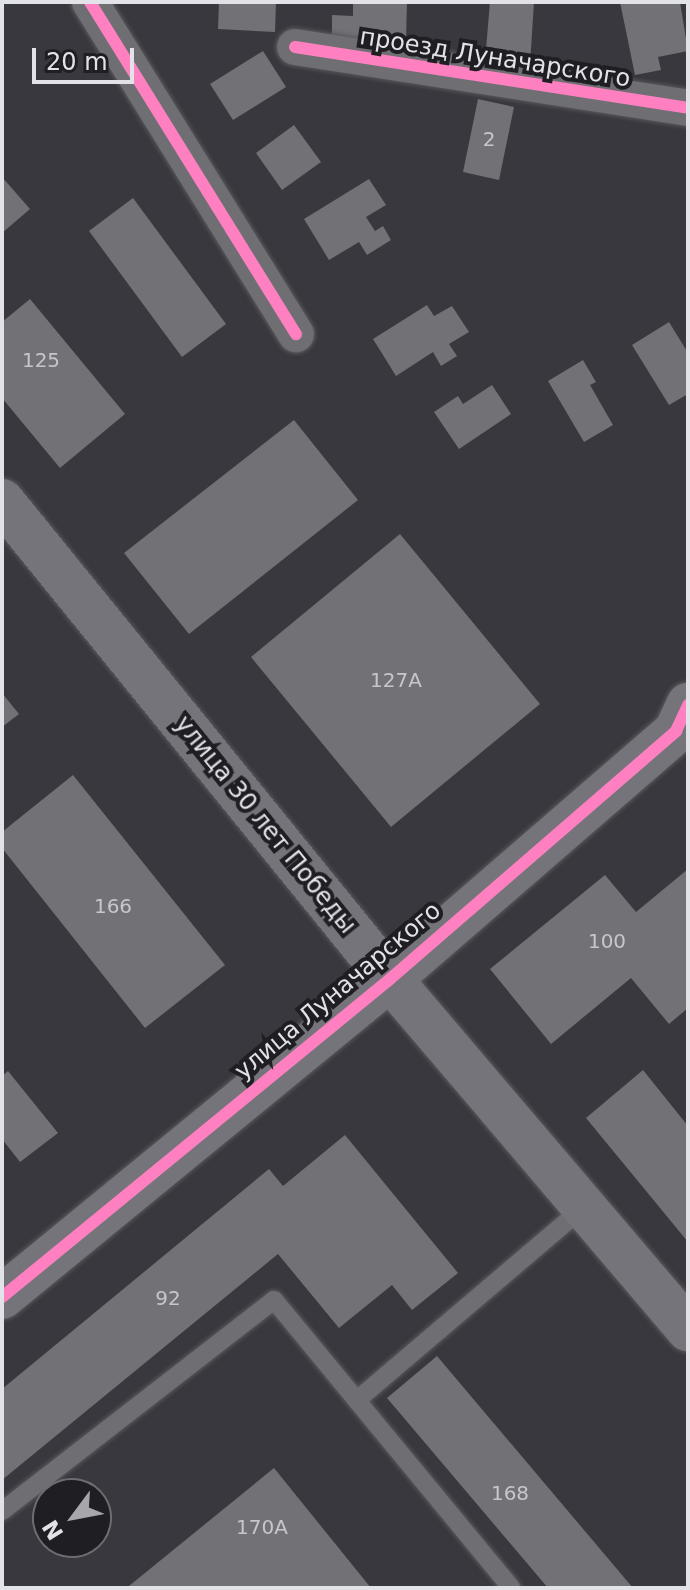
<!DOCTYPE html>
<html>
<head>
<meta charset="utf-8">
<style>
  body { margin:0 }
  #map { position:relative; width:690px; height:1590px; overflow:hidden; background:#39383e; font-family:"DejaVu Sans",sans-serif }
  div>[style] { position:absolute }
  .building>* { inset:0; background:#717176 }
  .roads { filter:drop-shadow(0 0 2px #58575c) drop-shadow(0 0 2px #58575c) }
  .lane>* { height:18px; margin:-9px; padding:0 9px; transform-origin:9px; border-radius:9px; background:#6f6e72 }
  .street>* { height:36px; margin:-18px; padding:0 18px; transform-origin:18px; border-radius:18px; background:#6f6e72 }
  .secondary>* { height:44px; margin:-22px; padding:0 22px; transform-origin:22px; border-radius:22px; background:#74747a }
  .cycleway>* { height:12px; margin:-6px; padding:0 6px; transform-origin:6px; border-radius:6px; background:#ff80c0 }
  span { translate:-50% -50%; white-space:nowrap; text-align:center; line-height:1.15; -webkit-text-stroke:8px #1e1e23; paint-order:stroke }
  .number-label { font-size:20px; color:#c6c6cc }
  .number-label span { -webkit-text-stroke-width:0 }
  .street-label { font-size:24px; color:#e2e2e9 }
  .frame { position:absolute; inset:0; border:4px solid #e2e2e9; pointer-events:none }
  .north { position:absolute; left:32px; top:1478px; width:80px; height:80px; box-sizing:border-box; background:#1e1e23; border:2px solid #6c6c72; border-radius:50%; rotate:238deg; font-size:22px; font-weight:700; line-height:32px; text-align:center; color:#e2e2e9 }
  .north::after { content:''; display:block; margin:auto; width:28px; height:36px; background:#a7a6ad; clip-path:polygon(50% 0,100% 100%,50% 72%,0 100%) }
  .scale { position:absolute; left:32px; top:48px; width:102px; height:36px; box-sizing:border-box; border:4px solid #e2e2e9; border-top:0; padding-left:10px; font-size:24px; line-height:28px; white-space:nowrap; color:#e2e2e9; -webkit-text-stroke:6px #1e1e23; paint-order:stroke }
</style>
</head>
<body>
<div id="map">
  <div class="building">
    <div style="clip-path:polygon(219px 2px,276px 2px,275px 32px,218px 29px)"></div>
    <div style="clip-path:polygon(353px 2px,407px 2px,406px 41px,332px 39px,332px 15px,353px 16px)"></div>
    <div style="clip-path:polygon(490px 2px,534px 2px,530px 64px,485px 61px)"></div>
    <div style="clip-path:polygon(620px 2px,680px 2px,688px 51px,658px 57px,661px 70px,635px 75px)"></div>
    <div style="clip-path:polygon(263px 51px,286px 87px,233px 120px,210px 84px)"></div>
    <div style="clip-path:polygon(478px 99px,514px 107px,499px 180px,463px 172px)"></div>
    <div style="clip-path:polygon(294px 125px,321px 162px,282px 190px,256px 153px)"></div>
    <div style="clip-path:polygon(2px 177px,30px 209px,2px 233px)"></div>
    <div style="clip-path:polygon(369px 179px,386px 205px,366px 217px,375px 231px,383px 226px,391px 240px,367px 255px,359px 242px,329px 260px,304px 219px)"></div>
    <div style="clip-path:polygon(133px 198px,226px 324px,182px 357px,89px 231px)"></div>
    <div style="clip-path:polygon(30px 299px,125px 414px,60px 468px,2px 398px,2px 322px)"></div>
    <div style="clip-path:polygon(427px 305px,434px 316px,452px 306px,469px 332px,449px 344px,457px 356px,441px 366px,433px 352px,396px 376px,373px 339px)"></div>
    <div style="clip-path:polygon(669px 322px,688px 353px,688px 394px,669px 405px,632px 345px)"></div>
    <div style="clip-path:polygon(583px 360px,596px 382px,590px 385px,613px 425px,584px 442px,548px 381px)"></div>
    <div style="clip-path:polygon(492px 385px,511px 414px,459px 449px,434px 412px,458px 396px,463px 404px)"></div>
    <div style="clip-path:polygon(294px 420px,358px 500px,189px 634px,124px 553px)"></div>
    <div style="clip-path:polygon(400px 534px,540px 704px,391px 827px,251px 657px)"></div>
    <div style="clip-path:polygon(2px 693px,19px 714px,2px 727px)"></div>
    <div style="clip-path:polygon(73px 775px,225px 965px,145px 1028px,2px 848px,2px 832px)"></div>
    <div style="clip-path:polygon(688px 869px,688px 1008px,669px 1024px,631px 978px,551px 1044px,490px 969px,605px 875px,636px 912px)"></div>
    <div style="clip-path:polygon(643px 1070px,688px 1126px,688px 1242px,586px 1118px)"></div>
    <div style="clip-path:polygon(8px 1071px,58px 1133px,20px 1162px,2px 1139px,2px 1076px)"></div>
    <div style="clip-path:polygon(345px 1135px,458px 1273px,412px 1310px,392px 1285px,339px 1328px,278px 1254px,2px 1480px,2px 1389px,269px 1169px,283px 1186px)"></div>
    <div style="clip-path:polygon(437px 1356px,633px 1588px,548px 1588px,387px 1398px)"></div>
    <div style="clip-path:polygon(274px 1468px,371px 1588px,130px 1588px,129px 1586px)"></div>
  </div>
  <div class="roads">
    <div class="lane">
      <div style="left:357px;top:1400px;width:298px;rotate:-40.4deg"></div>
      <div style="left:2px;top:1511px;width:344px;rotate:-37.8deg"></div>
      <div style="left:274px;top:1300px;width:373px;rotate:50.5deg"></div>
    </div>
    <div class="street">
      <div style="left:90px;top:2px;width:391px;rotate:58.2deg"></div>
      <div style="left:295px;top:47px;width:398px;rotate:8.8deg"></div>
    </div>
    <div class="secondary">
      <div style="left:2px;top:501px;width:616px;rotate:50.93deg"></div>
      <div style="left:390px;top:979px;width:460px;rotate:49.6deg"></div>
      <div style="left:2px;top:1297px;width:502px;rotate:-39.34deg"></div>
      <div style="left:390px;top:979px;width:379px;rotate:-40.9deg"></div>
      <div style="left:676px;top:731px;width:29px;rotate:-65deg"></div>
    </div>
  </div>
  <div class="cycleway">
    <div style="left:90px;top:2px;width:391px;rotate:58.2deg"></div>
    <div style="left:295px;top:47px;width:398px;rotate:8.8deg"></div>
    <div style="left:2px;top:1297px;width:502px;rotate:-39.34deg"></div>
    <div style="left:390px;top:979px;width:379px;rotate:-40.9deg"></div>
    <div style="left:676px;top:731px;width:29px;rotate:-65deg"></div>
  </div>
  <div class="number-label">
    <span style="left:489px;top:139px">2</span>
    <span style="left:41px;top:360px">125</span>
    <span style="left:396px;top:680px">127А</span>
    <span style="left:113px;top:906px">166</span>
    <span style="left:607px;top:941px">100</span>
    <span style="left:168px;top:1298px">92</span>
    <span style="left:510px;top:1493px">168</span>
    <span style="left:262px;top:1527px">170А</span>
  </div>
  <div class="street-label">
    <span style="left:495px;top:58px;rotate:9deg">проезд Луначарского</span>
    <span style="left:265px;top:825px;rotate:51deg">улица 30 лет Победы</span>
    <span style="left:338px;top:991px;rotate:-40deg">улица Луначарского</span>
  </div>
  <div class="frame"></div>
  <div class="north">N</div>
  <div class="scale">20 m</div>
</div>
</body>
</html>
